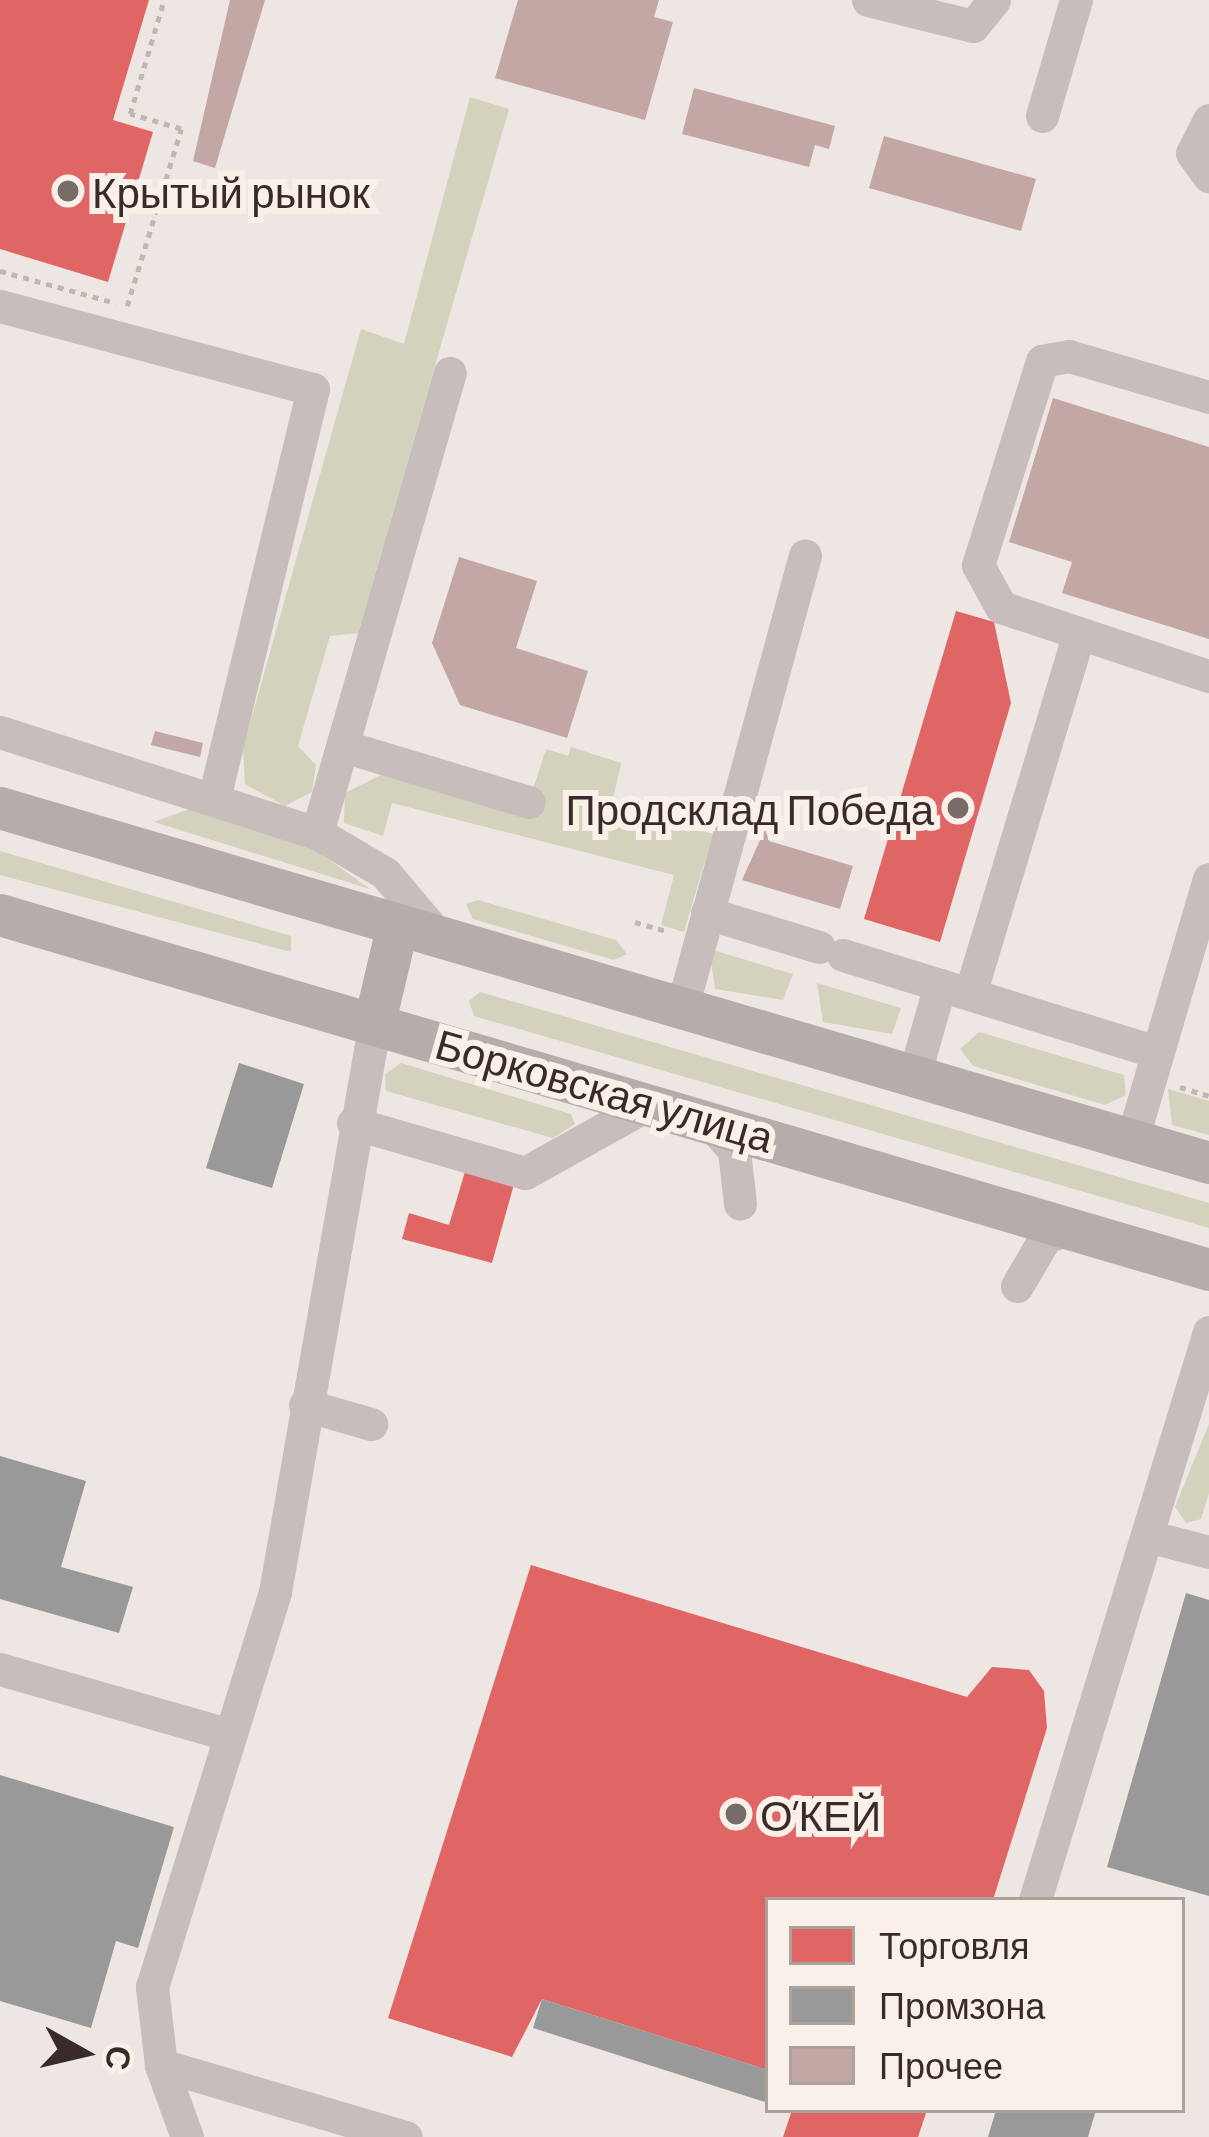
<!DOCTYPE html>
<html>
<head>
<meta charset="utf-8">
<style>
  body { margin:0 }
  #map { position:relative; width:1209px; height:2137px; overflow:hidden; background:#eee6e3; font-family:Barlow,sans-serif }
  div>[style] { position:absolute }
  .green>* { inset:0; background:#d3d2bc }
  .shops>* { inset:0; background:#e06666 }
  .industry>* { inset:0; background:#999 }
  .building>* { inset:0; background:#c2a7a4 }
  .path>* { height:4.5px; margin-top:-2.25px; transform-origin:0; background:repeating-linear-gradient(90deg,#c0b7b3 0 6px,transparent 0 12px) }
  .minor>* { height:33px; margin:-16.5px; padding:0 16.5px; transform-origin:16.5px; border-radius:16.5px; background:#c7bebb }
  .major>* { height:42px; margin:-21px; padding:0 21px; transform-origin:21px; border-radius:21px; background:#b6acaa }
  .dots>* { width:33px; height:33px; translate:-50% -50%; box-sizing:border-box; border:6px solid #faf0ea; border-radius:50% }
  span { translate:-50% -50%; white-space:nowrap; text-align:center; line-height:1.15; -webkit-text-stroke:12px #faf0ea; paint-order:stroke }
  .poi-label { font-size:42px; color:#382b29 }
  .left { translate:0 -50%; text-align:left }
  .right { translate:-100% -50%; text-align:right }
  .street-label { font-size:42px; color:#382b29 }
  .legend { position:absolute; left:765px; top:1897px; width:420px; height:216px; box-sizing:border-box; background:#faf0ea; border:3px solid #aca19d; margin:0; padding:15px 21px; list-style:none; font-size:36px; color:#382b29 }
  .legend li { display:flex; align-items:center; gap:24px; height:60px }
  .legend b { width:60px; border:3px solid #aca19d }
  .north { position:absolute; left:24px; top:1993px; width:120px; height:120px; -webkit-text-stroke:9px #faf0ea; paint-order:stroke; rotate:98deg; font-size:33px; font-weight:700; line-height:48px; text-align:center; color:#382b29 }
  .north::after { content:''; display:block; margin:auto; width:42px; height:54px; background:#382b29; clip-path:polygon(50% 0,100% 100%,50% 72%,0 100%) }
</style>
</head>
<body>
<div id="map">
  <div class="green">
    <div style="clip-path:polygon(470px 97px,509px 109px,358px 633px,330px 636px,298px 746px,316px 765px,312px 792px,285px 806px,245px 784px,243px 748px,361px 329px,404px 344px)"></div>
    <div style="clip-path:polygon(571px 747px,621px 763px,612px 804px,713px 834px,684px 932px,661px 925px,674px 875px,392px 803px,383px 836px,344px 823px,345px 793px,383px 774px,524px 817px,546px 749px,568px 756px)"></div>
    <div style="clip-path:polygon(189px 809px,307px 844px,370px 889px,154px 822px)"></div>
    <div style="clip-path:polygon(0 851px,291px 936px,291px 952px,0 875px)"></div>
    <div style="clip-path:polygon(478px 900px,616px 940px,627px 954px,614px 960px,473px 919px,466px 904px)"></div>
    <div style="clip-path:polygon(709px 949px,793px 974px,783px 1000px,715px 989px)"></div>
    <div style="clip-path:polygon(817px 983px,901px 1008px,892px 1034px,823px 1022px)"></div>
    <div style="clip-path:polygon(480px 992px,1209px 1203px,1209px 1228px,474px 1016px,469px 1001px)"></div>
    <div style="clip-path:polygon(979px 1032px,1124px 1075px,1126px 1095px,1105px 1105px,973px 1066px,960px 1049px)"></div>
    <div style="clip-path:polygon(401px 1063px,571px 1114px,575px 1124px,553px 1138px,386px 1091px,385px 1074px)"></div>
    <div style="clip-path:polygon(1168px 1089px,1209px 1101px,1209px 1135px,1172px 1125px)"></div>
    <div style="clip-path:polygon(1209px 1424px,1209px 1493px,1201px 1519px,1186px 1523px,1175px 1507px)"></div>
  </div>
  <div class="shops">
    <div style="clip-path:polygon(0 0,149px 0,113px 120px,153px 132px,108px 282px,0 249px)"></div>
    <div style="clip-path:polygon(956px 611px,994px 622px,1011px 703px,940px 942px,864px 919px)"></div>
    <div style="clip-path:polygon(473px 1145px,521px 1159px,492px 1263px,402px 1239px,409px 1213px,449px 1225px)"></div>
    <div style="clip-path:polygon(531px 1565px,967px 1697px,992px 1667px,1029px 1670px,1044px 1691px,1047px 1728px,993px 1900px,768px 1900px,768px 2070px,542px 1999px,512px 2057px,388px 2018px)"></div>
    <div style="clip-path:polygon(792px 2110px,927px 2110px,918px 2137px,783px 2137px)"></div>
  </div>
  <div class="industry">
    <div style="clip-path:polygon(239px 1063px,304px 1084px,272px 1188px,206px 1168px)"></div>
    <div style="clip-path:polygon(0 1456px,86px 1481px,61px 1567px,133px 1587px,119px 1633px,0 1599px)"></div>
    <div style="clip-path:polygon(1186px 1593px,1209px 1600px,1209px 1896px,1107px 1867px)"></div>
    <div style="clip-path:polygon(0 1775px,174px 1827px,138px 1948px,116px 1941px,91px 2028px,0 2001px)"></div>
    <div style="clip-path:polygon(542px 1999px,768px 2070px,768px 2103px,533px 2028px)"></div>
    <div style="clip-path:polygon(996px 2110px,1096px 2110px,1088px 2137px,988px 2137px)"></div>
  </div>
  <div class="building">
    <div style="clip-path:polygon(230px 0,265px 0,215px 168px,193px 161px)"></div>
    <div style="clip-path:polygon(518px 0,659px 0,654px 17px,673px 22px,645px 120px,495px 78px)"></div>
    <div style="clip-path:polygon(694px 88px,835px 126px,829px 149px,815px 145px,809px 167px,682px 134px)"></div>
    <div style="clip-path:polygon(884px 136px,1036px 179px,1021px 231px,869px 188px)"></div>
    <div style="clip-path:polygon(1053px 398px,1209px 447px,1209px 639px,1062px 593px,1072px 562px,1009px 542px)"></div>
    <div style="clip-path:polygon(459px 557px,537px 581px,516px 648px,588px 671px,567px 738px,460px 705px,432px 643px)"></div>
    <div style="clip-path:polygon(155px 731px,203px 743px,200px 757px,151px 745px)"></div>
    <div style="clip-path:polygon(765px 829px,769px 841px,853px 866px,840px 909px,742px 880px)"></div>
  </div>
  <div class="path">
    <div style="left:0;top:271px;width:120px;rotate:15.4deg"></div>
    <div style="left:127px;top:306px;width:185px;rotate:-73deg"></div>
    <div style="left:181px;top:129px;width:53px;rotate:-163.6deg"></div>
    <div style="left:130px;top:114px;width:119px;rotate:-73.4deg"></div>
    <div style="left:635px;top:922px;width:35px;rotate:16deg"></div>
    <div style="left:1180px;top:1087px;width:30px;rotate:17deg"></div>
  </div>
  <div class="minor">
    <div style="left:868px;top:0;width:108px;rotate:13.9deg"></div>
    <div style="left:973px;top:26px;width:33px;rotate:-51deg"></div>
    <div style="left:1042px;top:116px;width:121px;rotate:-73.7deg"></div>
    <div style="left:1209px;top:120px;width:37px;rotate:117deg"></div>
    <div style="left:1192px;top:153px;width:29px;rotate:54deg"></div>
    <div style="left:0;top:306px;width:324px;rotate:14.9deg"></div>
    <div style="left:313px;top:389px;width:418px;rotate:103.6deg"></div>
    <div style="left:1209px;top:397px;width:146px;rotate:-163.7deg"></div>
    <div style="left:1069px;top:356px;width:27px;rotate:170deg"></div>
    <div style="left:1042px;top:361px;width:214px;rotate:107.4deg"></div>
    <div style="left:978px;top:565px;width:48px;rotate:61.3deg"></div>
    <div style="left:1001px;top:607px;width:219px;rotate:18.4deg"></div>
    <div style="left:0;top:732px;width:333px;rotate:17.7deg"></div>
    <div style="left:317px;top:833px;width:79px;rotate:30.5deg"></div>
    <div style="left:385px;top:873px;width:84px;rotate:49.8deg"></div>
    <div style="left:343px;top:746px;width:194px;rotate:16.8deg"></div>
    <div style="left:317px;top:833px;width:479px;rotate:-73.9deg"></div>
    <div style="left:707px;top:913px;width:117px;rotate:16.9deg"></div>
    <div style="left:843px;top:955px;width:329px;rotate:17.2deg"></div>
    <div style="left:970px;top:994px;width:376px;rotate:-73.2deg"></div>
    <div style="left:682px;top:1008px;width:469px;rotate:-74.8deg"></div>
    <div style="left:914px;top:1076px;width:95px;rotate:-74.1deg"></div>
    <div style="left:709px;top:1121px;width:39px;rotate:50deg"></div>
    <div style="left:734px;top:1151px;width:53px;rotate:83.5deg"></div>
    <div style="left:353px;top:1123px;width:179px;rotate:16.2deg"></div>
    <div style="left:525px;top:1173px;width:145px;rotate:-29.2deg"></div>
    <div style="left:1132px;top:1140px;width:272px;rotate:-73.6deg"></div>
    <div style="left:1017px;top:1286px;width:56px;rotate:-59.7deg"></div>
    <div style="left:1045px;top:1238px;width:22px;rotate:-24deg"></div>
    <div style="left:305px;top:1405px;width:69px;rotate:16.1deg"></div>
    <div style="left:1147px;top:1536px;width:64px;rotate:14.5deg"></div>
    <div style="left:0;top:1669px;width:239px;rotate:16deg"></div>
    <div style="left:1035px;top:1900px;width:594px;rotate:-72.97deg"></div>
    <div style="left:161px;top:2065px;width:255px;rotate:16.4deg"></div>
    <div style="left:187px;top:2137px;width:77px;rotate:-109.9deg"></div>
    <div style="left:161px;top:2065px;width:79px;rotate:-96.6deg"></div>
    <div style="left:152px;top:1987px;width:414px;rotate:-72.7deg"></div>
    <div style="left:275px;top:1592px;width:579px;rotate:-80.05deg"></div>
  </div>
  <div class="major">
    <div style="left:0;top:808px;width:1260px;rotate:16.36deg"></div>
    <div style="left:0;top:915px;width:1260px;rotate:16.36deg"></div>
    <div style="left:375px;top:1022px;width:100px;rotate:-76.7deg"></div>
  </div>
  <div class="dots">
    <div style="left:68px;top:191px;background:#786c6a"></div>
    <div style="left:958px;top:808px;background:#786c6a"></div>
    <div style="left:736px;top:1814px;background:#786c6a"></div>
  </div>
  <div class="poi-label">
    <span class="left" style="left:92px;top:191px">Крытый рынок</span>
    <span class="right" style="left:934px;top:808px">Продсклад Победа</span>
    <span class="left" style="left:760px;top:1814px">О’КЕЙ</span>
  </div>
  <div class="street-label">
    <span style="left:605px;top:1089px;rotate:16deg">Борковская улица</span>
  </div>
  <ul class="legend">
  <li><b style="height:33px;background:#e06666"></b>Торговля</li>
  <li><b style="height:33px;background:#999"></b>Промзона</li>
  <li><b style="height:33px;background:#c2a7a4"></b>Прочее</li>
  </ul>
  <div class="north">С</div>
</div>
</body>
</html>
